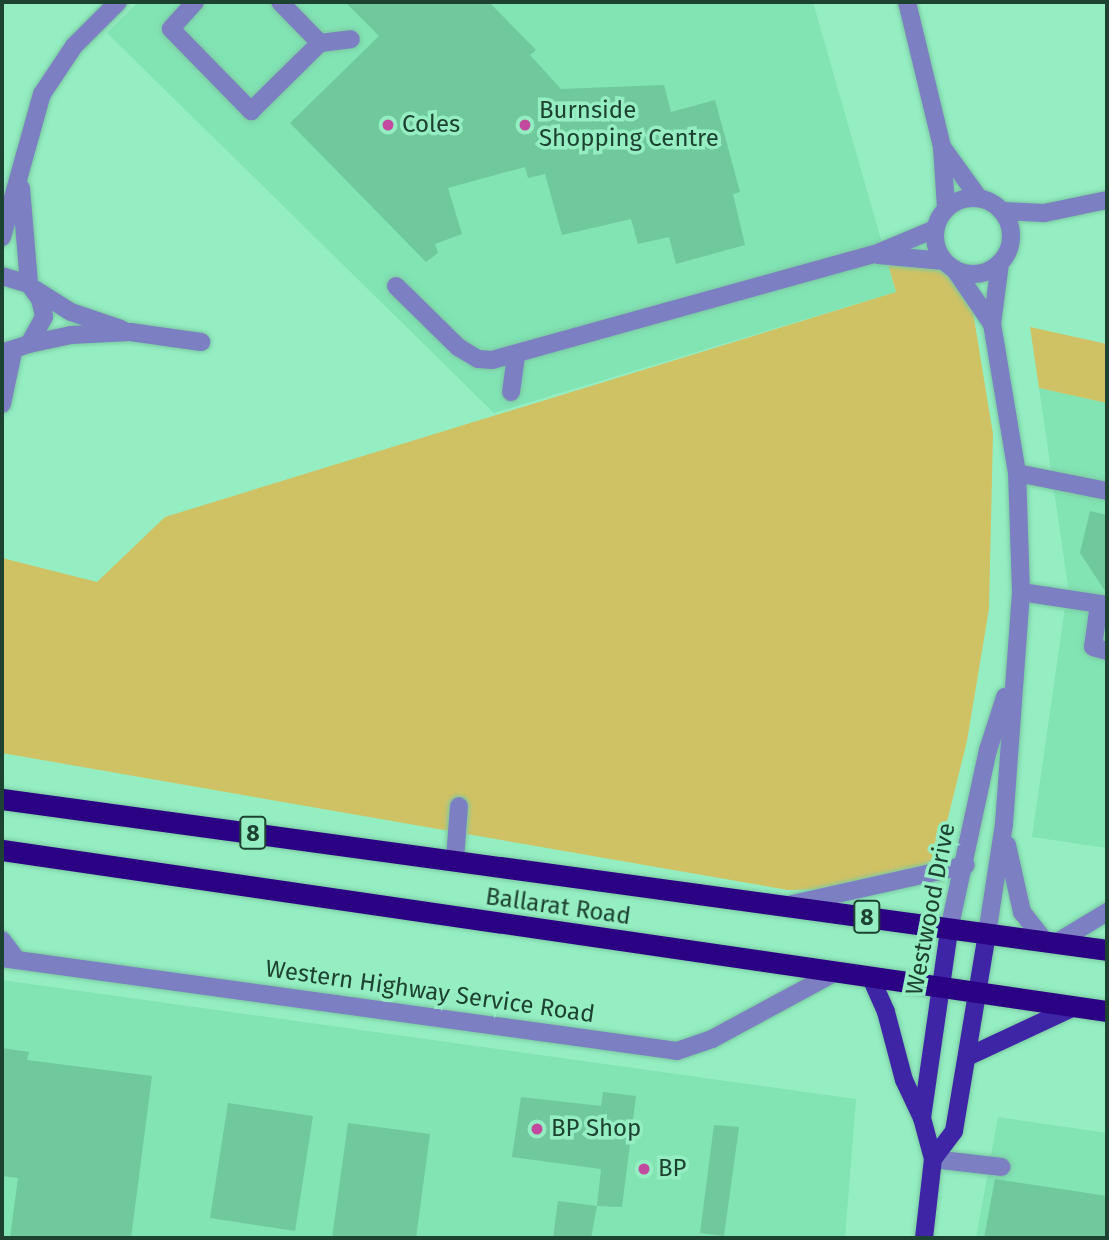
<!DOCTYPE html>
<html>
<head>
<meta charset="utf-8">
<style>
  body { margin:0 }
  #map { position:relative; width:1109px; height:1240px; overflow:hidden; background:#95eec2; font-family:"Fira Sans",sans-serif }
  div>[style] { position:absolute }
  .built>* { inset:0; background:#82e3b3 }
  .green>* { inset:0; background:#cfc265 }
  .building>* { inset:0; background:#70c89d }
  .roads { filter:drop-shadow(0 0 2px #7bc8a2) drop-shadow(0 0 2px #7bc8a2) }
  .minor>* { height:18px; margin:-9px; padding:0 9px; transform-origin:9px; border-radius:9px; background:#7c7fc2 }
  .minor>.ring { margin:-9px; padding:0; box-sizing:content-box; background:none; border:18px solid #7c7fc2; border-radius:50% }
  .major>* { height:18px; margin:-9px; padding:0 9px; transform-origin:9px; border-radius:9px; background:#3d25a6 }
  .highway>* { height:21px; margin:-10.5px; padding:0 10.5px; transform-origin:10.5px; border-radius:10.5px; background:#2b0284 }
  .dots>* { width:19px; height:19px; translate:-50% -50%; box-sizing:border-box; border:4px solid #95eec2; border-radius:50% }
  span { translate:-50% -50%; white-space:nowrap; text-align:center; line-height:1.15; -webkit-text-stroke:7px #95eec2; paint-order:stroke }
  .shield-label span { padding:2px 5px; background:#95eec2; border:2px solid; border-radius:5px; -webkit-text-stroke-width:0 }
  .shield-label { font-size:23px; color:#1d4231; font-weight:700 }
  .poi-label { font-size:24px; color:#1d4231 }
  .left { translate:0 -50%; text-align:left }
  .street-label { font-size:24px; color:#1d4231 }
  .frame { position:absolute; inset:0; border:4px solid #1d4231; pointer-events:none }
</style>
</head>
<body>
<div id="map">
  <div class="built">
    <div style="clip-path:polygon(138px 2px,813px 2px,896px 292px,494px 413px,107px 33px)"></div>
    <div style="clip-path:polygon(1039px 388px,1107px 403px,1107px 848px,1032px 837px,1068px 586px)"></div>
    <div style="clip-path:polygon(2px 980px,856px 1099px,845px 1238px,2px 1238px)"></div>
    <div style="clip-path:polygon(998px 1117px,1107px 1133px,1107px 1238px,976px 1238px)"></div>
  </div>
  <div class="green">
    <div style="clip-path:polygon(888px 264px,932px 266px,956px 281px,973px 312px,993px 434px,989px 609px,967px 741px,944px 834px,938px 854px,922px 868px,838px 889px,788px 890px,2px 753px,2px 558px,97px 582px,165px 517px,896px 292px)"></div>
    <div style="clip-path:polygon(1030px 327px,1107px 344px,1107px 403px,1039px 388px)"></div>
  </div>
  <div class="building">
    <div style="clip-path:polygon(345px 2px,489px 2px,536px 50px,530px 55px,561px 89px,664px 85px,671px 112px,715px 100px,740px 192px,733px 194px,745px 245px,676px 264px,669px 237px,638px 244px,631px 219px,562px 235px,545px 174px,528px 178px,525px 167px,448px 188px,462px 234px,435px 244px,438px 253px,426px 262px,290px 123px,379px 36px)"></div>
    <div style="clip-path:polygon(1090px 511px,1107px 515px,1107px 594px,1080px 553px)"></div>
    <div style="clip-path:polygon(2px 1048px,29px 1052px,27px 1060px,152px 1076px,131px 1238px,10px 1238px,18px 1178px,2px 1176px)"></div>
    <div style="clip-path:polygon(603px 1092px,636px 1096px,622px 1207px,597px 1206px,601px 1169px,512px 1157px,521px 1097px,601px 1106px)"></div>
    <div style="clip-path:polygon(228px 1103px,313px 1116px,295px 1231px,210px 1218px)"></div>
    <div style="clip-path:polygon(348px 1123px,430px 1134px,416px 1238px,332px 1238px)"></div>
    <div style="clip-path:polygon(714px 1125px,739px 1127px,724px 1236px,700px 1233px)"></div>
    <div style="clip-path:polygon(995px 1179px,1107px 1196px,1107px 1238px,984px 1238px)"></div>
    <div style="clip-path:polygon(558px 1201px,597px 1206px,591px 1238px,553px 1238px)"></div>
  </div>
  <div class="roads">
    <div class="minor">
      <div style="left:195px;top:2px;width:36px;rotate:132deg"></div>
      <div style="left:171px;top:29px;width:115px;rotate:45.7deg"></div>
      <div style="left:251px;top:111px;width:97px;rotate:-44.6deg"></div>
      <div style="left:320px;top:43px;width:57px;rotate:-134.3deg"></div>
      <div style="left:907px;top:2px;width:149px;rotate:76.4deg"></div>
      <div style="left:942px;top:147px;width:61px;rotate:86.2deg"></div>
      <div style="left:320px;top:43px;width:31px;rotate:-7deg"></div>
      <div style="left:942px;top:147px;width:62px;rotate:54.2deg"></div>
      <div style="left:21px;top:188px;width:96px;rotate:85.2deg"></div>
      <div class="ring" style="left:935px;top:198px;width:58px;height:58px"></div>
      <div style="left:1003px;top:211px;width:41px;rotate:2.8deg"></div>
      <div style="left:1044px;top:213px;width:64px;rotate:-11.7deg"></div>
      <div style="left:2px;top:237px;width:148px;rotate:-74.4deg"></div>
      <div style="left:42px;top:94px;width:58px;rotate:-56.3deg"></div>
      <div style="left:74px;top:46px;width:62px;rotate:-45deg"></div>
      <div style="left:878px;top:255px;width:66px;rotate:5.2deg"></div>
      <div style="left:955px;top:270px;width:65px;rotate:55.6deg"></div>
      <div style="left:2px;top:276px;width:28px;rotate:17deg"></div>
      <div style="left:29px;top:284px;width:19px;rotate:54deg"></div>
      <div style="left:40px;top:299px;width:18px;rotate:77deg"></div>
      <div style="left:44px;top:317px;width:31px;rotate:119deg"></div>
      <div style="left:29px;top:344px;width:28px;rotate:162deg"></div>
      <div style="left:396px;top:286px;width:87px;rotate:44.5deg"></div>
      <div style="left:458px;top:347px;width:23px;rotate:31deg"></div>
      <div style="left:478px;top:359px;width:14px;rotate:4deg"></div>
      <div style="left:492px;top:360px;width:397px;rotate:-15.5deg"></div>
      <div style="left:875px;top:254px;width:65px;rotate:-22.6deg"></div>
      <div style="left:36px;top:290px;width:41px;rotate:32.2deg"></div>
      <div style="left:71px;top:312px;width:53px;rotate:18.8deg"></div>
      <div style="left:29px;top:344px;width:43px;rotate:-12.1deg"></div>
      <div style="left:71px;top:335px;width:59px;rotate:-2.9deg"></div>
      <div style="left:130px;top:332px;width:72px;rotate:8deg"></div>
      <div style="left:511px;top:392px;width:36px;rotate:-82deg"></div>
      <div style="left:2px;top:404px;width:53px;rotate:-78.1deg"></div>
      <div style="left:1017px;top:473px;width:92px;rotate:11.3deg"></div>
      <div style="left:1021px;top:592px;width:87px;rotate:8.6deg"></div>
      <div style="left:1099px;top:604px;width:43px;rotate:97.9deg"></div>
      <div style="left:1093px;top:647px;width:15px;rotate:16deg"></div>
      <div style="left:1007px;top:845px;width:69px;rotate:77.4deg"></div>
      <div style="left:1022px;top:912px;width:37px;rotate:52deg"></div>
      <div style="left:455px;top:859px;width:53px;rotate:-85.7deg"></div>
      <div style="left:792px;top:904px;width:178px;rotate:-12.6deg"></div>
      <div style="left:949px;top:930px;width:184px;rotate:-77.8deg"></div>
      <div style="left:988px;top:750px;width:56px;rotate:-72.2deg"></div>
      <div style="left:987px;top:934px;width:111px;rotate:-81.2deg"></div>
      <div style="left:1004px;top:824px;width:233px;rotate:-85.8deg"></div>
      <div style="left:1021px;top:592px;width:119px;rotate:-91.9deg"></div>
      <div style="left:1017px;top:473px;width:151px;rotate:-99.5deg"></div>
      <div style="left:992px;top:324px;width:62px;rotate:-82.5deg"></div>
      <div style="left:2px;top:940px;width:25px;rotate:53deg"></div>
      <div style="left:1056px;top:943px;width:60px;rotate:-31.3deg"></div>
      <div style="left:2px;top:958px;width:681px;rotate:7.84deg"></div>
      <div style="left:677px;top:1051px;width:37px;rotate:-19deg"></div>
      <div style="left:712px;top:1039px;width:139px;rotate:-28.4deg"></div>
      <div style="left:933px;top:1159px;width:69px;rotate:6.6deg"></div>
    </div>
    <div class="major">
      <div style="left:871px;top:978px;width:37px;rotate:66deg"></div>
      <div style="left:886px;top:1012px;width:70px;rotate:75.2deg"></div>
      <div style="left:904px;top:1080px;width:42px;rotate:64.7deg"></div>
      <div style="left:969px;top:1056px;width:116px;rotate:-25deg"></div>
      <div style="left:933px;top:1159px;width:35px;rotate:-53deg"></div>
      <div style="left:954px;top:1131px;width:200px;rotate:-80.5deg"></div>
      <div style="left:924px;top:1238px;width:80px;rotate:-83.5deg"></div>
      <div style="left:933px;top:1159px;width:42px;rotate:-105deg"></div>
      <div style="left:922px;top:1118px;width:190px;rotate:-81.8deg"></div>
    </div>
    <div class="highway">
      <div style="left:2px;top:799px;width:1115px;rotate:7.78deg"></div>
      <div style="left:2px;top:850px;width:1117px;rotate:8.29deg"></div>
    </div>
  </div>
  <div class="dots">
    <div style="left:388px;top:125px;background:#c34b9f"></div>
    <div style="left:525px;top:125px;background:#c34b9f"></div>
    <div style="left:537px;top:1129px;background:#c34b9f"></div>
    <div style="left:644px;top:1169px;background:#c34b9f"></div>
  </div>
  <div class="shield-label">
    <span style="left:253px;top:833px">8</span>
    <span style="left:867px;top:917px">8</span>
  </div>
  <div class="poi-label">
    <span class="left" style="left:539px;top:125px">Burnside<br>Shopping Centre</span>
    <span class="left" style="left:402px;top:125px">Coles</span>
    <span class="left" style="left:551px;top:1129px">BP Shop</span>
    <span class="left" style="left:658px;top:1169px">BP</span>
  </div>
  <div class="street-label">
    <span style="left:558px;top:907px;rotate:8deg">Ballarat Road</span>
    <span style="left:931px;top:909px;rotate:-79deg">Westwood Drive</span>
    <span style="left:430px;top:992px;rotate:8deg">Western Highway Service Road</span>
  </div>
  <div class="frame"></div>
</div>
</body>
</html>
